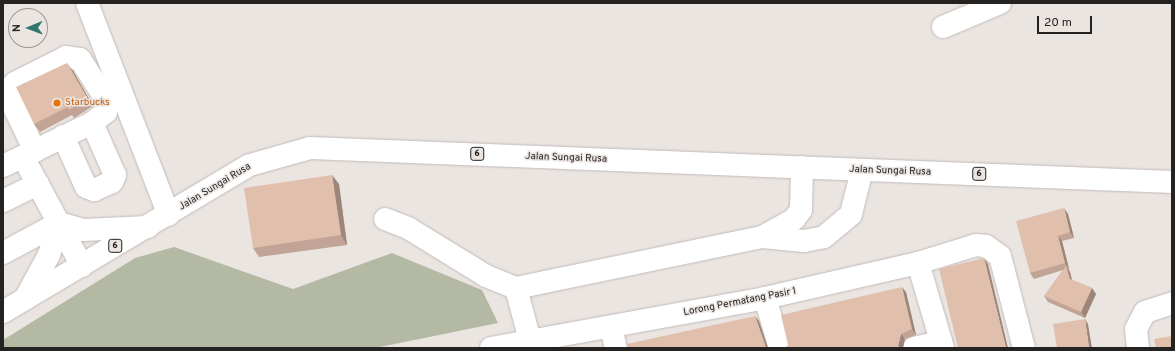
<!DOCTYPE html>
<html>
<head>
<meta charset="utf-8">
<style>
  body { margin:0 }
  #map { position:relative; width:1175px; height:351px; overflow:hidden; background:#ebe5e2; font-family:Overpass,sans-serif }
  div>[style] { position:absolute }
  .green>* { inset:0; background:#b4b9a4 }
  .roads { filter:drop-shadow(0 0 1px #c1bbb8) drop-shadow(0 0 1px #c1bbb8) }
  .minor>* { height:22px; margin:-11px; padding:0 11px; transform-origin:11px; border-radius:11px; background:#fff }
  .major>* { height:22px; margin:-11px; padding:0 11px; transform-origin:11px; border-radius:11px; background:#fff }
  .wall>* { inset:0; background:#c1a495 }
  .shaded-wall>* { inset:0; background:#9d8679 }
  .building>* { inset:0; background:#e0bfad }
  .dots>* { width:11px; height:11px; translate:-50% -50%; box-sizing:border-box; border:2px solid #ebe5e2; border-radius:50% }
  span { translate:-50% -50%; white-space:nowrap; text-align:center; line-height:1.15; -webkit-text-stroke:3px #ebe5e2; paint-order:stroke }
  .shield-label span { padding:1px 3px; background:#ebe5e2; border:1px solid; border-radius:3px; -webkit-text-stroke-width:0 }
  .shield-label { font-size:9px; color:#252321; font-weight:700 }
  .food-label { font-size:10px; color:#c56008 }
  .left { translate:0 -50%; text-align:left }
  .street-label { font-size:10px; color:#252321 }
  .frame { position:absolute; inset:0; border:4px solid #252321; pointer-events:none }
  .north { position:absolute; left:8px; top:8px; width:40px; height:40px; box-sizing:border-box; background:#ebe5e2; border:1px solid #9c9795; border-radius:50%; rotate:269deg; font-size:11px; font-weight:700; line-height:16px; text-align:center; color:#252321 }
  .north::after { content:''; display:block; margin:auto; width:14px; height:18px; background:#30766d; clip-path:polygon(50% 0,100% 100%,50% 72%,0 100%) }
  .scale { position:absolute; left:1037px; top:16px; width:55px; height:18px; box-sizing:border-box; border:2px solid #252321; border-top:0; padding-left:5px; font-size:12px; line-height:14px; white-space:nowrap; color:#252321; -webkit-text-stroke:3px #ebe5e2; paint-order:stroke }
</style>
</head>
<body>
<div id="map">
  <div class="green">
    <div style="clip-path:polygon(174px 247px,293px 289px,392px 253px,482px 290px,498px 323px,375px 348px,3px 348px,3px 340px,135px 258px)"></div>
  </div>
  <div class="roads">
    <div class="minor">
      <div style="left:87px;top:3px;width:227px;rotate:68.9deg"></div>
      <div style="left:943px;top:27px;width:62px;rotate:-22.8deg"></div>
      <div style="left:63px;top:136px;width:56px;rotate:65.7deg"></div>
      <div style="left:86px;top:187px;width:9px;rotate:21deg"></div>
      <div style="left:94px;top:190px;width:20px;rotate:-24deg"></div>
      <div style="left:112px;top:182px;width:8px;rotate:-67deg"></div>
      <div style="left:115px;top:175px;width:57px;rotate:-113.9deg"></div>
      <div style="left:23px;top:157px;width:124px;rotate:61.6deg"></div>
      <div style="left:3px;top:166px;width:99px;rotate:-25.8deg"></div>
      <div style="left:92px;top:123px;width:18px;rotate:-38deg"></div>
      <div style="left:106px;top:112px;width:14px;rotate:-94deg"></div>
      <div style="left:105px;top:98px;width:46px;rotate:-122.7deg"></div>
      <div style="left:80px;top:59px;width:14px;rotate:-172deg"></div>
      <div style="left:66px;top:57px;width:57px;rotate:153deg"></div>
      <div style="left:15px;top:83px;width:8px;rotate:135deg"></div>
      <div style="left:9px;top:89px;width:8px;rotate:90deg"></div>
      <div style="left:9px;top:97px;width:60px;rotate:64.3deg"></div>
      <div style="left:3px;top:201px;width:39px;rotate:-26deg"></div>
      <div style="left:385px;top:219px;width:25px;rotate:21deg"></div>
      <div style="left:408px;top:228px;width:92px;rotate:31.6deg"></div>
      <div style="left:486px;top:276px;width:32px;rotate:22deg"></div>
      <div style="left:516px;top:288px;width:251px;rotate:-11.7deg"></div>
      <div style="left:762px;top:237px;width:37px;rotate:-29deg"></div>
      <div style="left:794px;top:219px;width:11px;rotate:-52deg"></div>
      <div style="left:801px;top:210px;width:43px;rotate:-88.7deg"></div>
      <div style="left:762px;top:237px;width:42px;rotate:5.4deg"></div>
      <div style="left:804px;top:241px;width:20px;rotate:-11deg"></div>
      <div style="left:824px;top:237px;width:35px;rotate:-40deg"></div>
      <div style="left:851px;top:214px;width:45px;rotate:-76deg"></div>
      <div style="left:3px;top:253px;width:64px;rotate:-28.2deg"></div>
      <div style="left:59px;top:223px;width:25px;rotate:16deg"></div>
      <div style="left:83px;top:230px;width:65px;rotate:-2.6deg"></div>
      <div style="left:918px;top:263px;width:89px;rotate:73.6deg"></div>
      <div style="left:516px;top:288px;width:62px;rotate:75.1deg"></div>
      <div style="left:765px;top:298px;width:52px;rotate:73.3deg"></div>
      <div style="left:25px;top:299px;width:50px;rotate:-61.4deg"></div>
      <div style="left:49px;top:255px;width:34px;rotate:-73deg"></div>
      <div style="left:611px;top:327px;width:22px;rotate:77deg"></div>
      <div style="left:491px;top:348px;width:279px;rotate:-10.3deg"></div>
      <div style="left:765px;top:298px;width:157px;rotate:-12.9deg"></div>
      <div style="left:918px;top:263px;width:61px;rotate:-17.2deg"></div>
      <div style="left:976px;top:245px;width:10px;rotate:6deg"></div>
      <div style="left:986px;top:246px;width:17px;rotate:36deg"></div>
      <div style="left:1000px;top:256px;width:95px;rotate:75.4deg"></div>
      <div style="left:914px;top:348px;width:28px;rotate:-13deg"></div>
      <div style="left:1138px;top:348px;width:19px;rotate:-96deg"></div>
      <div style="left:1136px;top:329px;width:19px;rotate:-62deg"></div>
      <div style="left:1145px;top:312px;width:28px;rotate:-18deg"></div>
    </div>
    <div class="major">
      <div style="left:3px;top:312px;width:287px;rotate:-30.8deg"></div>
      <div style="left:250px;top:165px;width:62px;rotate:-15.8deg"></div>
      <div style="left:310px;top:148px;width:863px;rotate:2.26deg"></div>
    </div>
  </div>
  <div class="wall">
    <div style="clip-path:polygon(73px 71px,93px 106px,74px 118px,72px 115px,40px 132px,34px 124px)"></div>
    <div style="clip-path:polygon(339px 184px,347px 245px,259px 257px,253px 248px)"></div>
    <div style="clip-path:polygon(1068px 214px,1074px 238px,1062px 241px,1069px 269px,1068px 269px,1070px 272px,1072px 280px,1092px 288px,1096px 294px,1085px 318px,1048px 302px,1044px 296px,1063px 270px,1034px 279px,1030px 273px)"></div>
    <div style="clip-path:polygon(906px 292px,916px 335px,905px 339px,785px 348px)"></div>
  </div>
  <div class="shaded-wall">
    <div style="clip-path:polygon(67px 63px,73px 71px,93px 106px,88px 99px)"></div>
    <div style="clip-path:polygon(332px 175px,339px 184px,347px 245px,341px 235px)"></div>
    <div style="clip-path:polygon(1064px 208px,1068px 214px,1074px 238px,1070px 232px)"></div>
    <div style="clip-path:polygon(1058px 236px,1062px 241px,1069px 269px,1065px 263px)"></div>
    <div style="clip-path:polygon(984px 258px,988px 264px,1008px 348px,1006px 348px)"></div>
    <div style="clip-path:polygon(1066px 266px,1070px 272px,1073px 285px,1070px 279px)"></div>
    <div style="clip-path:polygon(902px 287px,906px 292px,916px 335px,912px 329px)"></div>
    <div style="clip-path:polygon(1092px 288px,1096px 294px,1085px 318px,1081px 312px)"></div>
    <div style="clip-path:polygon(755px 316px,759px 321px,768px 348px,766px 348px)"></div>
    <div style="clip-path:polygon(1085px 319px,1088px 324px,1092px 348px,1089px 348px)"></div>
    <div style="clip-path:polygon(901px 334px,905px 339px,903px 348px,900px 348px,898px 346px)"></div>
  </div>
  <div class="building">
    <div style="clip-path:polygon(67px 63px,88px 99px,69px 110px,68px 107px,34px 124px,16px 87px)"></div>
    <div style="clip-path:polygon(332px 175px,341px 235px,253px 248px,244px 188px)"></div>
    <div style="clip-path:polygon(1064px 208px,1070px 232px,1058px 236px,1065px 263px,1030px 273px,1016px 221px)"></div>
    <div style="clip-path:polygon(984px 258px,1006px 348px,958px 348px,939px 269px)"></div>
    <div style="clip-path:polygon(1066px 266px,1070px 279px,1092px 288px,1081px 312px,1044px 296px)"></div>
    <div style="clip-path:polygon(902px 287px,912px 329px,901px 334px,898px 346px,900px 348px,785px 348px,788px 345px,781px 315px)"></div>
    <div style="clip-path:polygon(755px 316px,766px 348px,627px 348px,627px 344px)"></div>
    <div style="clip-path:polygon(1085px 319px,1089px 348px,1057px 348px,1053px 324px)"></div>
    <div style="clip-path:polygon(1172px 336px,1172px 348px,1156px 348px,1154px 339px)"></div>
  </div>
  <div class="dots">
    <div style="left:57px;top:103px;background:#e8710a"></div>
  </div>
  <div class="shield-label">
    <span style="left:477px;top:154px">6</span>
    <span style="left:979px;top:174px">6</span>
    <span style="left:115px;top:246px">6</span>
  </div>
  <div class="food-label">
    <span class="left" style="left:65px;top:103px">Starbucks</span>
  </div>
  <div class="street-label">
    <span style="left:566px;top:158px;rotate:2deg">Jalan Sungai Rusa</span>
    <span style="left:890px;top:171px;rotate:2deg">Jalan Sungai Rusa</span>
    <span style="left:215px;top:187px;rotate:-31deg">Jalan Sungai Rusa</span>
    <span style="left:740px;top:302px;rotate:-11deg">Lorong Permatang Pasir 1</span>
  </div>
  <div class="frame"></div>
  <div class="north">N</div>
  <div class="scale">20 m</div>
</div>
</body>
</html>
